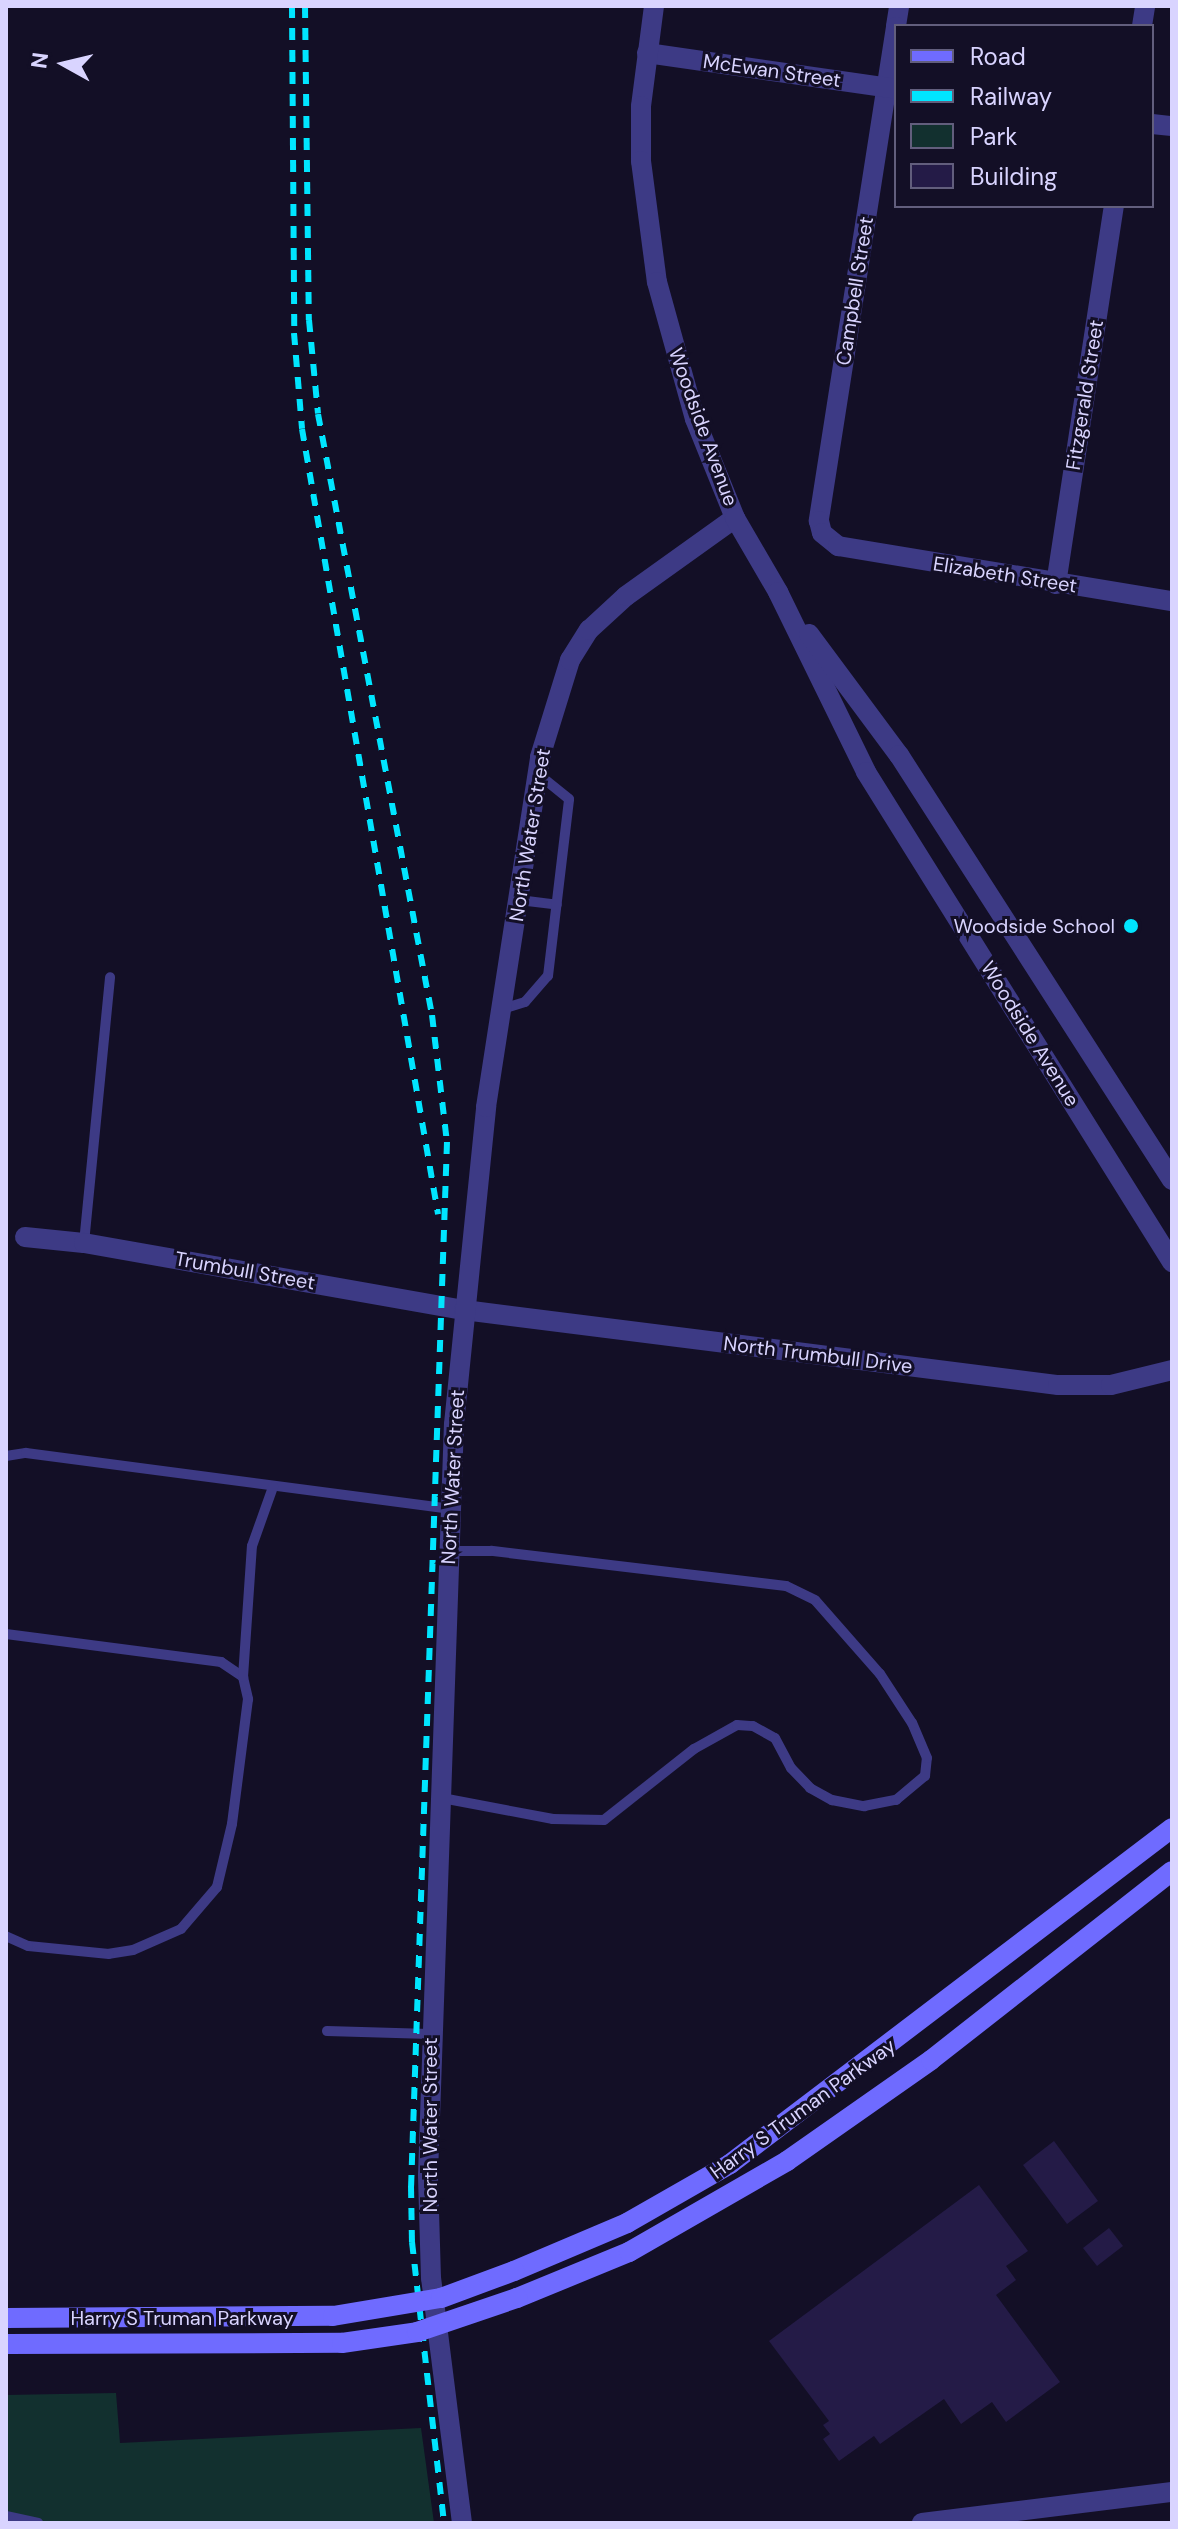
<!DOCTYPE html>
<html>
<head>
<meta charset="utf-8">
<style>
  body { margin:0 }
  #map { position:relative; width:1178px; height:2529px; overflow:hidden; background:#130f26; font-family:"DM Sans",sans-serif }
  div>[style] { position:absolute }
  .green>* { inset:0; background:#12302f }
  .building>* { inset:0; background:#241b47 }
  .service>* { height:10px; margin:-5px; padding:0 5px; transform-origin:5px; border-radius:5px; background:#3d3a85 }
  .minor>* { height:20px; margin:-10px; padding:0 10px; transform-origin:10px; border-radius:10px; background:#3d3a85 }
  .tertiary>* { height:20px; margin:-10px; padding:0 10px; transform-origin:10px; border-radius:10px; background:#3d3a85 }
  .secondary>* { height:20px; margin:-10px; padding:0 10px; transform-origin:10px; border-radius:10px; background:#6f6bff }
  .rail>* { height:6px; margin-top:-3px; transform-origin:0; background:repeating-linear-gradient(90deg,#00e5ff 0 12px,transparent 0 22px) }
  .secondary-bridge>* { height:20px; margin:-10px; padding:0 10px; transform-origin:10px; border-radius:10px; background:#6f6bff }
  .dots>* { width:22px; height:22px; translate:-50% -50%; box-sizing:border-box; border:4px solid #130f26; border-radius:50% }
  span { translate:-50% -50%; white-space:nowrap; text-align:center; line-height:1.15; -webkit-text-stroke:6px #130f26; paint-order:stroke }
  .street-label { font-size:20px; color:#d9d4ff }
  .poi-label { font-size:20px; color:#d9d4ff }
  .right { translate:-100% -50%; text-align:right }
  .frame { position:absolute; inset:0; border:8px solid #d9d4ff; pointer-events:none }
  .legend { position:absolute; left:894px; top:24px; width:260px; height:184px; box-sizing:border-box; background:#130f26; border:2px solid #625e7d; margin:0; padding:10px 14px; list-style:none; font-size:24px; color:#d9d4ff }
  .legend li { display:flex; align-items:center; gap:16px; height:40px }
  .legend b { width:40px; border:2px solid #625e7d }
  .north { position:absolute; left:24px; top:24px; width:80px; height:80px; -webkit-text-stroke:6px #130f26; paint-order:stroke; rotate:278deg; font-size:22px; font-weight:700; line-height:32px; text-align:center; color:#d9d4ff }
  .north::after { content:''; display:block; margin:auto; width:28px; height:36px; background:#d9d4ff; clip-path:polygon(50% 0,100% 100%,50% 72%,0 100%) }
</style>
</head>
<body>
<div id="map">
  <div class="green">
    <div style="clip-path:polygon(116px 2393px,120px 2443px,421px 2428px,434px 2523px,6px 2523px,6px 2395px)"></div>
  </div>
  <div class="building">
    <div style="clip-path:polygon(1054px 2141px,1098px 2201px,1067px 2224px,1023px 2165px)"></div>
    <div style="clip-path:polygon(979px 2185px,1028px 2251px,1006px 2266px,1016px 2280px,996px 2295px,1060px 2382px,1006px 2422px,992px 2402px,961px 2424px,944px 2399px,880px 2444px,874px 2436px,839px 2461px,823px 2439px,830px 2434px,823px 2425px,829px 2421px,769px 2341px)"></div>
    <div style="clip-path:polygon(1109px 2228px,1123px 2246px,1097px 2266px,1083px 2248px)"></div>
  </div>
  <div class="service">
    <div style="left:519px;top:900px;width:38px;rotate:7deg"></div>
    <div style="left:502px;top:1009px;width:24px;rotate:-17deg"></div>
    <div style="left:525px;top:1002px;width:35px;rotate:-49deg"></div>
    <div style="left:548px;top:976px;width:178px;rotate:-83.2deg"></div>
    <div style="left:569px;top:799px;width:40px;rotate:-141deg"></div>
    <div style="left:84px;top:1243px;width:267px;rotate:-84.4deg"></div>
    <div style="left:6px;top:1456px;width:20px;rotate:-9deg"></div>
    <div style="left:26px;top:1453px;width:429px;rotate:7.5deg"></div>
    <div style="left:6px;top:1634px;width:217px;rotate:7.4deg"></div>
    <div style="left:221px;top:1662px;width:27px;rotate:34deg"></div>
    <div style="left:243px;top:1677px;width:23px;rotate:77deg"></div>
    <div style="left:248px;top:1699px;width:126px;rotate:97.3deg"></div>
    <div style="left:232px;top:1824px;width:65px;rotate:103.4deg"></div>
    <div style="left:217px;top:1887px;width:55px;rotate:130.6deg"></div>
    <div style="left:181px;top:1929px;width:52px;rotate:156.4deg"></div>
    <div style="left:133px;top:1950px;width:24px;rotate:171deg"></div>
    <div style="left:109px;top:1954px;width:81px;rotate:-174.4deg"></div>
    <div style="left:28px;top:1946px;width:24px;rotate:-156deg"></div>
    <div style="left:243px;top:1677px;width:131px;rotate:-86.1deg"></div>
    <div style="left:252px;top:1546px;width:63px;rotate:-70.4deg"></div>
    <div style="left:442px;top:1798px;width:113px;rotate:10.7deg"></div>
    <div style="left:553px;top:1819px;width:51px;rotate:1.1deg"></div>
    <div style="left:604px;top:1820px;width:115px;rotate:-38.3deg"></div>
    <div style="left:694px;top:1749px;width:49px;rotate:-29.2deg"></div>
    <div style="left:737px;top:1725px;width:16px;rotate:4deg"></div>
    <div style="left:753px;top:1726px;width:25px;rotate:29deg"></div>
    <div style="left:775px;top:1738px;width:34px;rotate:62deg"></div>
    <div style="left:791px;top:1768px;width:28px;rotate:46deg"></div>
    <div style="left:810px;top:1788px;width:25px;rotate:29deg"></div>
    <div style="left:832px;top:1800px;width:33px;rotate:11deg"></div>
    <div style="left:864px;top:1806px;width:33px;rotate:-11deg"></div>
    <div style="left:896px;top:1800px;width:38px;rotate:-40deg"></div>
    <div style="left:925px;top:1776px;width:18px;rotate:-84deg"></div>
    <div style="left:927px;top:1758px;width:38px;rotate:-113deg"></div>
    <div style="left:912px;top:1723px;width:59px;rotate:-123.1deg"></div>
    <div style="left:880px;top:1674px;width:98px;rotate:-131.3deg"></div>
    <div style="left:815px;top:1600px;width:32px;rotate:-154deg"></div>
    <div style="left:786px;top:1586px;width:297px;rotate:-173.2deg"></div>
    <div style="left:491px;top:1551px;width:42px;rotate:180deg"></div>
    <div style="left:327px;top:2031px;width:103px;rotate:1.7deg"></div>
    <div style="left:6px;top:2516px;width:33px;rotate:12deg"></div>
  </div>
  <div class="minor">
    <div style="left:896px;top:26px;width:20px;rotate:-81deg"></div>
    <div style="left:1142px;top:26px;width:20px;rotate:-81deg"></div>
    <div style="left:896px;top:27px;width:500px;rotate:98.9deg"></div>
    <div style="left:819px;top:521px;width:12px;rotate:76deg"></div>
    <div style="left:822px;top:533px;width:21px;rotate:39deg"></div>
    <div style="left:838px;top:546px;width:338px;rotate:9.4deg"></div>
    <div style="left:647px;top:53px;width:252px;rotate:8.2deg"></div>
    <div style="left:1152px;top:124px;width:20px;rotate:6deg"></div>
    <div style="left:1056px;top:584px;width:382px;rotate:-81.3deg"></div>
    <div style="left:25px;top:1237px;width:59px;rotate:5.8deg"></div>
    <div style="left:84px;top:1243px;width:386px;rotate:10deg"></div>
    <div style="left:464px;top:1310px;width:599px;rotate:7.2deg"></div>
    <div style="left:1058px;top:1385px;width:53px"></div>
    <div style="left:1111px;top:1385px;width:63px;rotate:-13.8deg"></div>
    <div style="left:462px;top:2523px;width:247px;rotate:-97.2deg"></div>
    <div style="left:431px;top:2278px;width:103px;rotate:-91.7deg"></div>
    <div style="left:428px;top:2175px;width:751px;rotate:-88.02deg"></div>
    <div style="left:454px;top:1424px;width:319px;rotate:-84.2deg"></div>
    <div style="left:486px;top:1107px;width:354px;rotate:-81.2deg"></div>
    <div style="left:540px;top:757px;width:102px;rotate:-72.8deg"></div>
    <div style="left:570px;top:660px;width:36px;rotate:-58deg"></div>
    <div style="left:589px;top:630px;width:50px;rotate:-42.6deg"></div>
    <div style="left:626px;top:596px;width:134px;rotate:-35.6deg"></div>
    <div style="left:922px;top:2523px;width:252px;rotate:-7.1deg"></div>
  </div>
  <div class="tertiary">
    <div style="left:654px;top:6px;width:101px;rotate:97.4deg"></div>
    <div style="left:641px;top:106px;width:55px;rotate:90deg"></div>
    <div style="left:641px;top:161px;width:122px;rotate:82.5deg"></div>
    <div style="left:657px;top:282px;width:142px;rotate:74.5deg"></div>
    <div style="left:695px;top:419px;width:107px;rotate:68deg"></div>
    <div style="left:735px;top:518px;width:86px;rotate:59.8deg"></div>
    <div style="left:778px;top:592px;width:200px;rotate:63.9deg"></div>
    <div style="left:866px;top:772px;width:578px;rotate:58.02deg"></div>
    <div style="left:809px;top:634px;width:151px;rotate:53.4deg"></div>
    <div style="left:899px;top:755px;width:505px;rotate:57.29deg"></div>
  </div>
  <div class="secondary">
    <div style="left:514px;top:2271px;width:123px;rotate:-23deg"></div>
    <div style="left:627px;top:2223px;width:119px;rotate:-29.8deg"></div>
    <div style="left:730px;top:2164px;width:555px;rotate:-37.24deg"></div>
    <div style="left:517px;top:2298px;width:121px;rotate:-22.3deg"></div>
    <div style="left:629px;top:2252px;width:182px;rotate:-29.9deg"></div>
    <div style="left:787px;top:2161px;width:176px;rotate:-35deg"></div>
    <div style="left:931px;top:2060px;width:306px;rotate:-38.1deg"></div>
    <div style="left:6px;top:2318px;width:327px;rotate:-0.4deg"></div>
    <div style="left:6px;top:2344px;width:336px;rotate:-0.2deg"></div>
  </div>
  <div class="rail">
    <div style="left:292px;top:6px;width:327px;rotate:89.6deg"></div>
    <div style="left:294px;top:333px;width:96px;rotate:85.2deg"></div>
    <div style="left:302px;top:429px;width:797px;rotate:80.17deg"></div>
    <div style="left:305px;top:6px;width:314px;rotate:89.3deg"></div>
    <div style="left:309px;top:320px;width:94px;rotate:84.5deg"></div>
    <div style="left:318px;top:414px;width:612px;rotate:79.26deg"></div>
    <div style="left:432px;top:1015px;width:128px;rotate:83.3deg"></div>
    <div style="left:447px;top:1142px;width:1045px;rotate:91.97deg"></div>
    <div style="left:411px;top:2186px;width:56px;rotate:89deg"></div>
    <div style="left:412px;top:2242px;width:283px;rotate:83.5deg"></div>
  </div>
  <div class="secondary-bridge">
    <div style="left:333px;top:2316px;width:109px;rotate:-9.5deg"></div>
    <div style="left:441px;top:2298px;width:78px;rotate:-20.3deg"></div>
    <div style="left:342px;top:2343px;width:76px;rotate:-8.3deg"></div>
    <div style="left:417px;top:2332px;width:106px;rotate:-18.8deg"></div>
  </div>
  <div class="dots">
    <div style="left:1131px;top:926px;background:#00e5ff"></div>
  </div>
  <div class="street-label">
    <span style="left:772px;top:71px;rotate:8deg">McEwan Street</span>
    <span style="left:855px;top:291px;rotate:-81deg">Campbell Street</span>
    <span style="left:1085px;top:395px;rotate:-81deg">Fitzgerald Street</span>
    <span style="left:703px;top:427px;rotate:70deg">Woodside Avenue</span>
    <span style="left:1005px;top:575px;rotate:9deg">Elizabeth Street</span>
    <span style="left:530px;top:835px;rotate:-81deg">North Water Street</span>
    <span style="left:1030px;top:1034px;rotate:58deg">Woodside Avenue</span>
    <span style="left:245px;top:1271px;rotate:10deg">Trumbull Street</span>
    <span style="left:818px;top:1355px;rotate:7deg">North Trumbull Drive</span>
    <span style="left:453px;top:1477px;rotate:-87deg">North Water Street</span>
    <span style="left:803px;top:2109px;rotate:-36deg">Harry S Truman Parkway</span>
    <span style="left:430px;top:2125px;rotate:-90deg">North Water Street</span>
    <span style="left:182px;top:2318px">Harry S Truman Parkway</span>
  </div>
  <div class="poi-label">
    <span class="right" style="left:1115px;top:926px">Woodside School</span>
  </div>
  <div class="frame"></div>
  <ul class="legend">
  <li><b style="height:10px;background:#6f6bff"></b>Road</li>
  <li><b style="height:10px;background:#00e5ff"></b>Railway</li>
  <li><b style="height:22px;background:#12302f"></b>Park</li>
  <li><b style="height:22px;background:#241b47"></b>Building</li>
  </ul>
  <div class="north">N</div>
</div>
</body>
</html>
